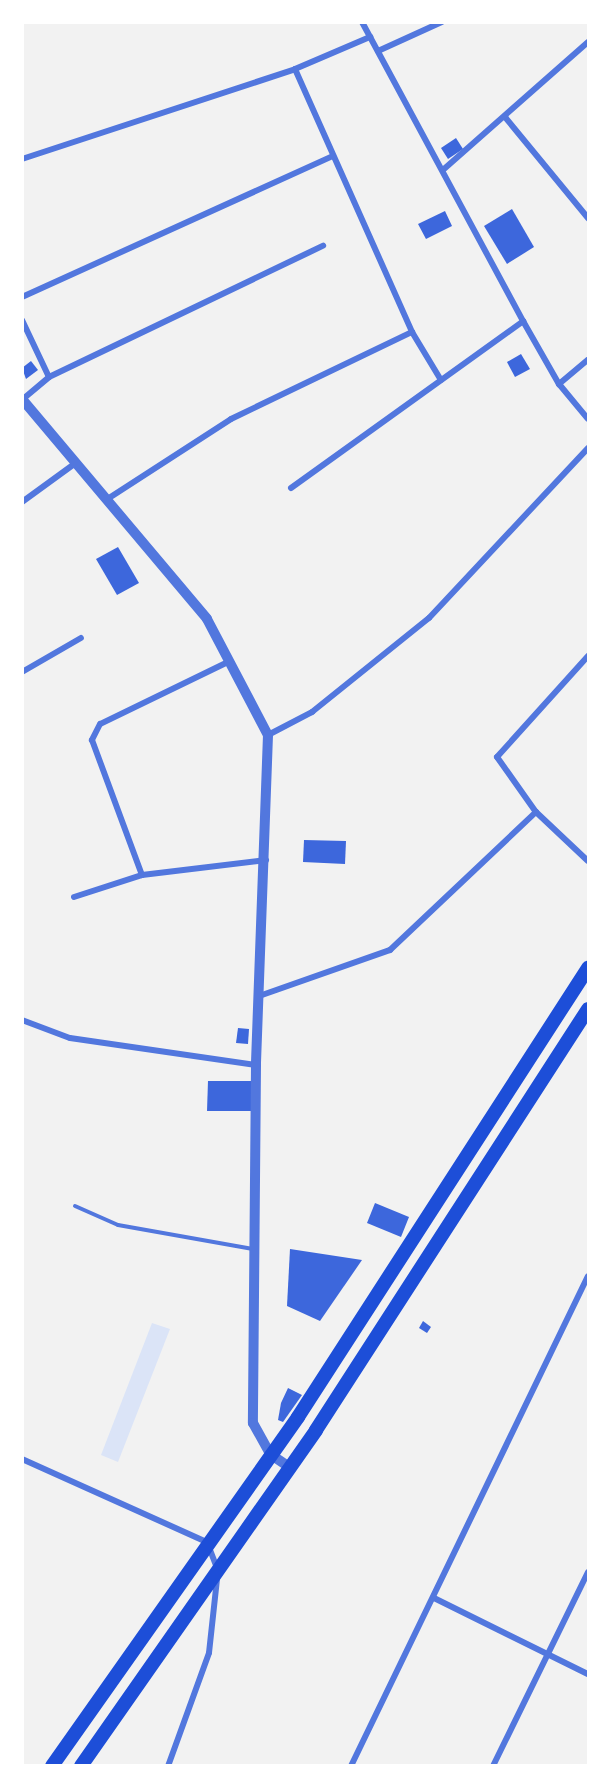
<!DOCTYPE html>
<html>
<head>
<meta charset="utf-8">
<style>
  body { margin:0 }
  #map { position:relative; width:611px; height:1788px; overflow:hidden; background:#f2f2f2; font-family:"Space Grotesk",sans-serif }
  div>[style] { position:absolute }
  .green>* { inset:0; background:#dbe4f7 }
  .building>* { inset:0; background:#3d67dc }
  .service>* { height:4px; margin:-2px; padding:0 2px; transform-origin:2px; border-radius:2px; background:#5277de }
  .minor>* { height:6px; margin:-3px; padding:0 3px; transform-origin:3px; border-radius:3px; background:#5277de }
  .tertiary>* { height:10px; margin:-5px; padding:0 5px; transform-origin:5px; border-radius:5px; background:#5277de }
  .primary>* { height:14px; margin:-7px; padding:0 7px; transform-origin:7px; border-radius:7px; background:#1d4ed8 }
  span { translate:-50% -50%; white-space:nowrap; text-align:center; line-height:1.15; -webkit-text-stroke:4.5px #fff; paint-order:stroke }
  .frame { position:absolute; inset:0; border:24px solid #fff; pointer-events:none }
</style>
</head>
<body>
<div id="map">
  <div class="green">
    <div style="clip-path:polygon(152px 1323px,170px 1329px,118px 1462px,101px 1455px)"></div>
  </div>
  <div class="building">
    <div style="clip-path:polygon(456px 138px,463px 149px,448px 159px,441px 148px)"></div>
    <div style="clip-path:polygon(512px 209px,534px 247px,507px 264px,484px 226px)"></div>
    <div style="clip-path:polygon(445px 211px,452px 226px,426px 239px,418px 224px)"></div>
    <div style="clip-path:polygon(521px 354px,530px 369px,515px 377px,507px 362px)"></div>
    <div style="clip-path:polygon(31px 361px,38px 370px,26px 379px,22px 368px)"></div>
    <div style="clip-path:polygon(118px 547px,139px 583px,117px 595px,96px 559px)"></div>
    <div style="clip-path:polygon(304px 840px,346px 841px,345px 864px,303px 862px)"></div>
    <div style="clip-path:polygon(238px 1028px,249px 1029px,248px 1044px,236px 1043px)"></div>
    <div style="clip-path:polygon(208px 1081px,253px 1081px,253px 1111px,207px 1111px)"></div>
    <div style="clip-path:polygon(375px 1203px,409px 1217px,401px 1237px,367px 1223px)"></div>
    <div style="clip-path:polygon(290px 1249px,362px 1260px,320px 1321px,287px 1306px)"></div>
    <div style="clip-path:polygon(423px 1321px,431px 1327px,427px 1333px,419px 1328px)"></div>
    <div style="clip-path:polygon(288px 1388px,302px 1395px,283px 1422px,278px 1420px,281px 1403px)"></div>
  </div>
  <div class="service">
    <div style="left:75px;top:1206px;width:47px;rotate:23.8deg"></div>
    <div style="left:118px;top:1225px;width:137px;rotate:10.1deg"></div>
  </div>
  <div class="minor">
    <div style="left:362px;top:22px;width:340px;rotate:61.7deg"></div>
    <div style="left:523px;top:321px;width:73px;rotate:60.3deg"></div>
    <div style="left:559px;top:384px;width:45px;rotate:50.4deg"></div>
    <div style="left:378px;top:51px;width:70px;rotate:-24.4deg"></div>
    <div style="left:295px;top:69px;width:288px;rotate:66deg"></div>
    <div style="left:412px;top:332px;width:56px;rotate:58.9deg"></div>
    <div style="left:505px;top:117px;width:131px;rotate:50.6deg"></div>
    <div style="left:22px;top:159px;width:287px;rotate:-18.2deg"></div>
    <div style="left:295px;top:69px;width:82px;rotate:-23.1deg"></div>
    <div style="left:444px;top:169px;width:192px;rotate:-41.4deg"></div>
    <div style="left:22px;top:297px;width:341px;rotate:-24.4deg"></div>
    <div style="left:22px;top:320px;width:63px;rotate:64.7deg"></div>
    <div style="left:559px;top:384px;width:38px;rotate:-40deg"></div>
    <div style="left:23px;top:399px;width:34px;rotate:-40deg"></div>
    <div style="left:49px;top:377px;width:304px;rotate:-25.6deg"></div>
    <div style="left:291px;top:488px;width:286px;rotate:-35.7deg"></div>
    <div style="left:109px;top:498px;width:145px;rotate:-32.9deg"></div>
    <div style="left:231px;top:419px;width:201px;rotate:-25.7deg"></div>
    <div style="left:22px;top:502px;width:68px;rotate:-36deg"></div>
    <div style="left:588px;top:656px;width:136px;rotate:132deg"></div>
    <div style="left:497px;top:757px;width:67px;rotate:54.7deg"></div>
    <div style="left:536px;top:812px;width:71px;rotate:43.3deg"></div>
    <div style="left:230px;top:661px;width:144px;rotate:154.1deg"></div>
    <div style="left:100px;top:724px;width:18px;rotate:117deg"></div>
    <div style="left:92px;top:740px;width:144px;rotate:69.7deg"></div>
    <div style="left:142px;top:875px;width:125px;rotate:-6.9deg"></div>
    <div style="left:22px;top:672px;width:68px;rotate:-30deg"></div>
    <div style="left:268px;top:735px;width:50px;rotate:-27.6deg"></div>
    <div style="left:312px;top:712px;width:150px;rotate:-38.8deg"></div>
    <div style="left:429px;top:618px;width:233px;rotate:-46.9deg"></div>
    <div style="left:74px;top:897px;width:71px;rotate:-17.9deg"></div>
    <div style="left:262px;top:995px;width:136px;rotate:-19.4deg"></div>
    <div style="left:390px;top:950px;width:201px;rotate:-43.4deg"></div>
    <div style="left:22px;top:1020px;width:51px;rotate:20.6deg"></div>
    <div style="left:70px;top:1038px;width:188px;rotate:8.3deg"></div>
    <div style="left:22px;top:1459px;width:203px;rotate:24.2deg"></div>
    <div style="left:207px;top:1542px;width:30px;rotate:69deg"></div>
    <div style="left:218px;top:1570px;width:83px;rotate:96.2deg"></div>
    <div style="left:209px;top:1653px;width:120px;rotate:109.9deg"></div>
    <div style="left:434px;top:1598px;width:172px;rotate:26.3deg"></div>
    <div style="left:351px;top:1766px;width:544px;rotate:-64.19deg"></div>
    <div style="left:493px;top:1766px;width:216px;rotate:-63.9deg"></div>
  </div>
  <div class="tertiary">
    <div style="left:22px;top:399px;width:287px;rotate:49.9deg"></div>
    <div style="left:207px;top:619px;width:131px;rotate:62.3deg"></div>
    <div style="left:268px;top:735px;width:330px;rotate:92.1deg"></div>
    <div style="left:256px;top:1065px;width:358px;rotate:90.5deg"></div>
    <div style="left:253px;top:1423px;width:35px;rotate:61deg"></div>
    <div style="left:270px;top:1454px;width:25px;rotate:34deg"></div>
  </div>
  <div class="primary">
    <div style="left:52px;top:1766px;width:427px;rotate:-54.8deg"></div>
    <div style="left:298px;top:1417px;width:535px;rotate:-57.14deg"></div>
    <div style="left:81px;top:1766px;width:410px;rotate:-55deg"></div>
    <div style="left:316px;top:1430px;width:501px;rotate:-57.13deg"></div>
  </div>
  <div class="frame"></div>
</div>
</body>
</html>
